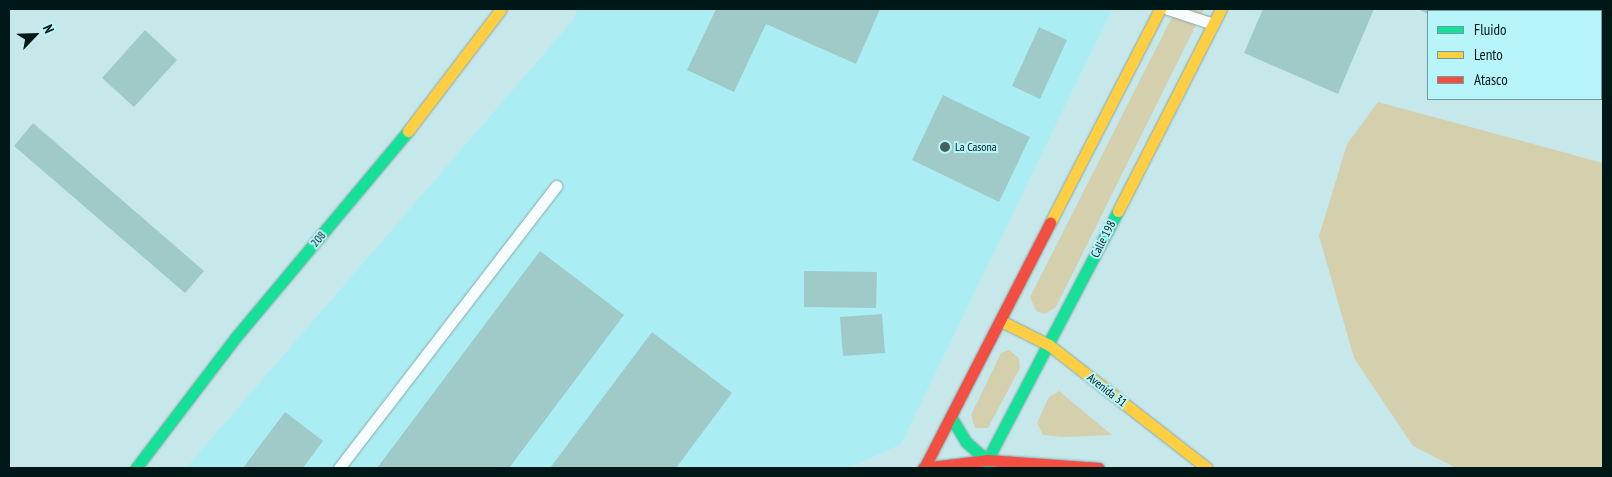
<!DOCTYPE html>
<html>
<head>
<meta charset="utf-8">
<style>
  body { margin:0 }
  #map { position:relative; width:1612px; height:477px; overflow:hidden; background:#c7e8eb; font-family:"PT Sans Narrow",sans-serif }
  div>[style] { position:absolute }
  .built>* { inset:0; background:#aaeef3 }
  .green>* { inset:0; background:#d4d0ae }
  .building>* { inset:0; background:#a0cac8 }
  .roads { filter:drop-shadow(0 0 1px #87a7a9) drop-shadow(0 0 1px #87a7a9) }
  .lane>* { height:11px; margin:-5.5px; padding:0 5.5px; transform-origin:5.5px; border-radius:5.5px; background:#f7fcfc }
  .fast>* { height:11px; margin:-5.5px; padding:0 5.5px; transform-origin:5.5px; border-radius:5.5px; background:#16e098 }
  .slow>* { height:11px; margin:-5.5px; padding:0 5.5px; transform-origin:5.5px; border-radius:5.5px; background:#ffcf43 }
  .jam>* { height:11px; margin:-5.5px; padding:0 5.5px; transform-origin:5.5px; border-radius:5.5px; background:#f24e42 }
  .dots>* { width:14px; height:14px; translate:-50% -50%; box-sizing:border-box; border:2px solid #b8f5fa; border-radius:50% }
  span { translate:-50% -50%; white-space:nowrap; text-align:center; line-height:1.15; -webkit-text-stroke:4px #b8f5fa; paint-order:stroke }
  .poi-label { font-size:12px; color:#001718 }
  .left { translate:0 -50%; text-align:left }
  .street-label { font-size:12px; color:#001718 }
  .frame { position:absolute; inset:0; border:10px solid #001718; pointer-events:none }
  .legend { position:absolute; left:1427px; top:10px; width:175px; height:90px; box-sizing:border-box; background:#b8f5fa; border:1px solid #6e9ca0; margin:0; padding:6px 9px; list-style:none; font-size:15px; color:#001718 }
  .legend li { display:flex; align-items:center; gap:10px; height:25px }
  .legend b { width:25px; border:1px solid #6e9ca0 }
  .north { position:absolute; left:10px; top:10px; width:50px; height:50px; -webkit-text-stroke:4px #b8f5fa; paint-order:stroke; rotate:66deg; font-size:14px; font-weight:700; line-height:20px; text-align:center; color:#001718 }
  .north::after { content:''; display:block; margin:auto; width:18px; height:22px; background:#001718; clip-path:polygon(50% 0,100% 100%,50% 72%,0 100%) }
</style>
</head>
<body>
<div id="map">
  <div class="built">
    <div style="clip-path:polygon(578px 9px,1112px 9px,901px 444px,849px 468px,186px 468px,574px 19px)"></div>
  </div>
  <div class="green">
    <div style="clip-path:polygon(1176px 9px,1204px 9px,1056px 307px,1045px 314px,1036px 311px,1030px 297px)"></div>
    <div style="clip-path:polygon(1378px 102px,1603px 163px,1603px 468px,1456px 468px,1413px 446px,1354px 358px,1319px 236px,1347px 144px)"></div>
    <div style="clip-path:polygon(1009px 350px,1019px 358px,1020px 368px,988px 428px,975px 428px,971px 415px,1001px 353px)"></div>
    <div style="clip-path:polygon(1059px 391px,1112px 435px,1064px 437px,1043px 435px,1037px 423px,1049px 397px)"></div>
  </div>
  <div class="building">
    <div style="clip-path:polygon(716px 9px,880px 9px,856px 64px,766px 24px,734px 92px,687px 70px)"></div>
    <div style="clip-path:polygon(1263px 9px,1374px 9px,1338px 94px,1244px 53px)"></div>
    <div style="clip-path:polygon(1417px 9px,1552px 9px,1557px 11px,1428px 11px,1428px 14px)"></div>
    <div style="clip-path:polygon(1603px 14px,1603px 56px,1601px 55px,1601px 20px)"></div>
    <div style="clip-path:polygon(1039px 27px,1067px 40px,1040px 99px,1012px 86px)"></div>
    <div style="clip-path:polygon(145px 30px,177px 60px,134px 107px,102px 78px)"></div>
    <div style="clip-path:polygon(943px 95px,1030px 137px,999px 202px,912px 160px)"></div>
    <div style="clip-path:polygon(33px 123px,204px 271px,185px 293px,14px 146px)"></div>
    <div style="clip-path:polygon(540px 251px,624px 315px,509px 468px,377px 468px)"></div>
    <div style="clip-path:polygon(804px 271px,877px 272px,876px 308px,804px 307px)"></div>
    <div style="clip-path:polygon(882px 314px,885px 353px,843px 356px,840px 317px)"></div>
    <div style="clip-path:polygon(652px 332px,732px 393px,676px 468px,550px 468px)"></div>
    <div style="clip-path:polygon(285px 412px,323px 441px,303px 468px,243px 468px)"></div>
  </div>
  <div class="roads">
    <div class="lane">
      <div style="left:1168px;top:9px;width:47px;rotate:18.4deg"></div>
      <div style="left:339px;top:468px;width:356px;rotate:-52.4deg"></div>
    </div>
    <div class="fast">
      <div style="left:951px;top:417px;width:29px;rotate:59deg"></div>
      <div style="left:966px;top:442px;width:28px;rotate:41deg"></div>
      <div style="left:136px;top:468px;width:163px;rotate:-52.7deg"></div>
      <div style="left:235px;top:338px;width:270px;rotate:-50.1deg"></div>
      <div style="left:983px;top:468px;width:290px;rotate:-62.3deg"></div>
    </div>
    <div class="slow">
      <div style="left:408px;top:131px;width:153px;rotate:-52.7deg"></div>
      <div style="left:1118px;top:211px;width:227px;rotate:-63deg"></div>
      <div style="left:1050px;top:223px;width:241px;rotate:-62.8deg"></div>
      <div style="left:1001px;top:321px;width:54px;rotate:26.6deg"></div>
      <div style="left:1049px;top:345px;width:200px;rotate:37.9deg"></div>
    </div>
    <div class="jam">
      <div style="left:923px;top:468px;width:64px;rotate:-7.1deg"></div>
      <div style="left:987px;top:460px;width:112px;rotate:4.1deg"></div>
      <div style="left:924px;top:468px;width:276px;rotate:-62.8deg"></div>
    </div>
  </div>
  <div class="dots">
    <div style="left:945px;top:147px;background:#466062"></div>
  </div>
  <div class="poi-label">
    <span class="left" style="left:955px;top:147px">La Casona</span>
  </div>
  <div class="street-label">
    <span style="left:318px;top:239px;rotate:-50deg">208</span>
    <span style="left:1103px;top:239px;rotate:-63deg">Calle 198</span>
    <span style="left:1107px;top:390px;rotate:38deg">Avenida 31</span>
  </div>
  <div class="frame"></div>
  <ul class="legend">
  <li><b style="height:6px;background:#16e098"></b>Fluido</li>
  <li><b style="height:6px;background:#ffcf43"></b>Lento</li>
  <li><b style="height:6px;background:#f24e42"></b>Atasco</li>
  </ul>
  <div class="north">N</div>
</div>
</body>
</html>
